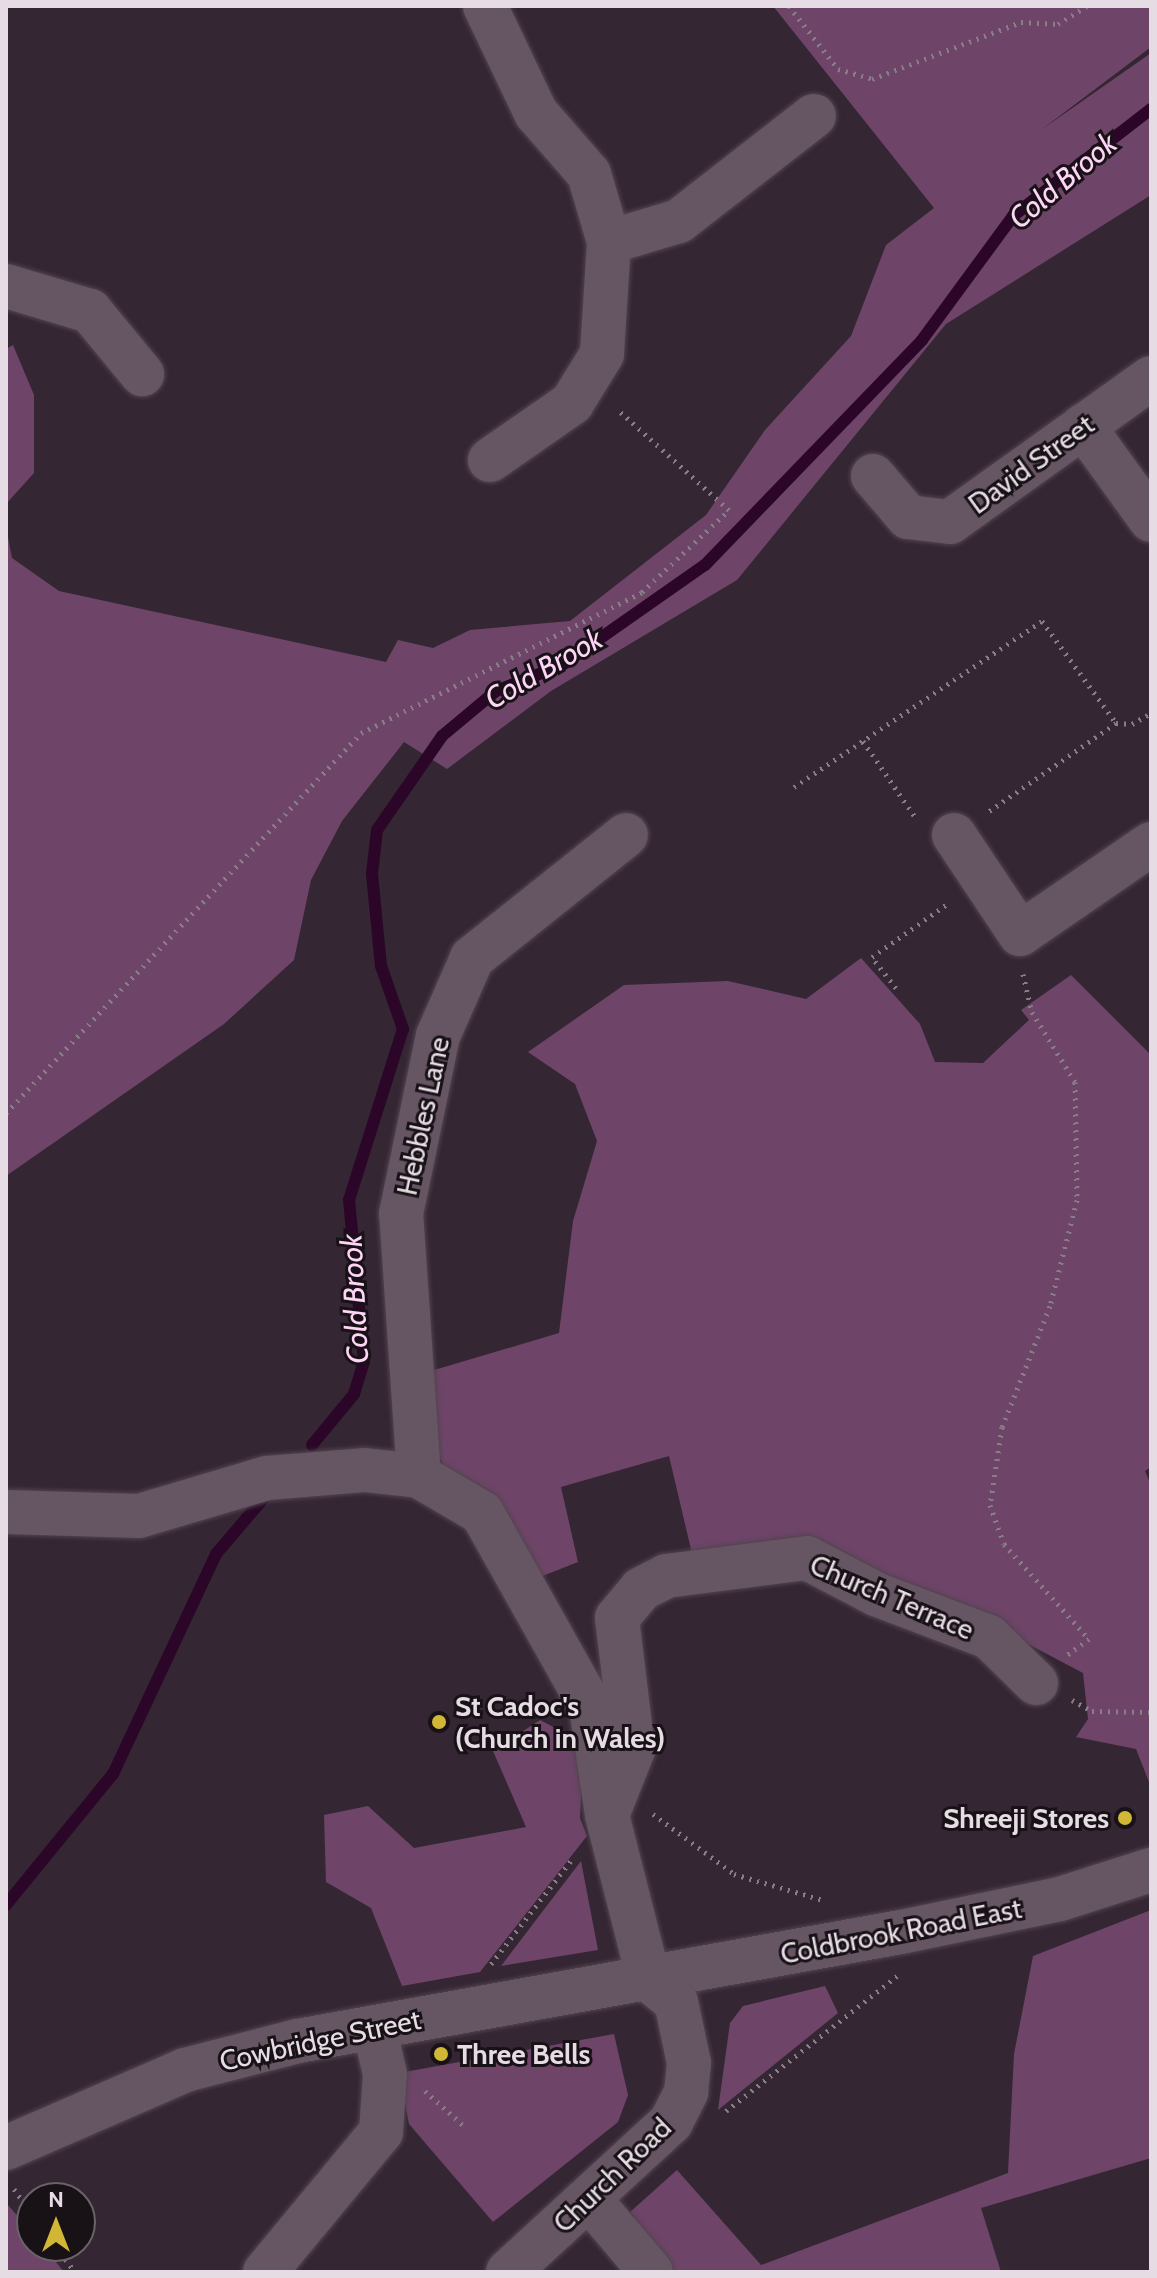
<!DOCTYPE html>
<html>
<head>
<meta charset="utf-8">
<style>
  body { margin:0 }
  #map { position:relative; width:1157px; height:2278px; overflow:hidden; background:#352633; font-family:Cabin,sans-serif }
  div>[style] { position:absolute }
  .green>* { inset:0; background:#6e4568 }
  .stream>* { height:12px; margin:-6px; padding:0 6px; transform-origin:6px; border-radius:6px; background:#2b0628 }
  .path>* { height:5px; margin-top:-2.5px; transform-origin:0; background:repeating-linear-gradient(90deg,#897d87 0 2px,transparent 0 8px) }
  .roads { filter:drop-shadow(0 0 2px #51444f) drop-shadow(0 0 2px #51444f) }
  .minor>* { height:44px; margin:-22px; padding:0 22px; transform-origin:22px; border-radius:22px; background:#665563 }
  .dots>* { width:22px; height:22px; translate:-50% -50%; box-sizing:border-box; border:4px solid #181217; border-radius:50% }
  span { translate:-50% -50%; white-space:nowrap; text-align:center; line-height:1.15; -webkit-text-stroke:6px #181217; paint-order:stroke }
  .street-label { font-size:28px; color:#e6dce4 }
  .poi-label { font-size:28px; color:#e6dce4; font-weight:700 }
  .left { translate:0 -50%; text-align:left }
  .right { translate:-100% -50%; text-align:right }
  .water-label { font-size:30px; color:#fed4f7; font-style:italic }
  .frame { position:absolute; inset:0; border:8px solid #e6dce4; pointer-events:none }
  .north { position:absolute; left:16px; top:2182px; width:80px; height:80px; box-sizing:border-box; background:#181217; border:2px solid #6a6369; border-radius:50%; rotate:0deg; font-size:22px; font-weight:700; line-height:32px; text-align:center; color:#e6dce4 }
  .north::after { content:''; display:block; margin:auto; width:28px; height:36px; background:#d2b736; clip-path:polygon(50% 0,100% 100%,50% 72%,0 100%) }
</style>
</head>
<body>
<div id="map">
  <div class="green">
    <div style="clip-path:polygon(773px 6px,1151px 6px,1151px 47px,1041px 130px,1151px 53px,1151px 195px,946px 324px,737px 580px,551px 691px,447px 769px,404px 742px,342px 821px,311px 880px,294px 960px,224px 1024px,6px 1176px,6px 526px,12px 558px,59px 591px,386px 662px,398px 640px,433px 648px,470px 630px,570px 621px,706px 515px,765px 430px,851px 336px,886px 245px,934px 208px)"></div>
    <div style="clip-path:polygon(13px 345px,34px 395px,34px 473px,6px 504px,6px 349px)"></div>
    <div style="clip-path:polygon(861px 958px,920px 1024px,935px 1062px,983px 1063px,1029px 1020px,1021px 1010px,1071px 975px,1151px 1055px,1151px 1467px,1145px 1471px,1151px 1485px,1151px 1787px,1136px 1749px,1076px 1737px,1088px 1719px,1083px 1673px,1001px 1630px,867px 1577px,693px 1558px,669px 1456px,561px 1487px,578px 1562px,540px 1577px,446px 1471px,435px 1447px,431px 1371px,559px 1333px,573px 1221px,597px 1141px,575px 1084px,528px 1052px,624px 985px,728px 981px,806px 999px)"></div>
    <div style="clip-path:polygon(540px 1720px,584px 1743px,580px 1818px,587px 1836px,480px 1972px,402px 1986px,371px 1908px,326px 1882px,324px 1815px,368px 1806px,414px 1848px,526px 1827px,493px 1751px)"></div>
    <div style="clip-path:polygon(581px 1861px,598px 1950px,501px 1966px)"></div>
    <div style="clip-path:polygon(1151px 1910px,1151px 2158px,981px 2208px,1001px 2272px,674px 2272px,630px 2212px,677px 2170px,761px 2265px,1008px 2173px,1014px 2054px,1033px 1956px)"></div>
    <div style="clip-path:polygon(825px 1986px,838px 2013px,718px 2110px,730px 2023px,743px 2006px)"></div>
    <div style="clip-path:polygon(614px 2034px,628px 2095px,618px 2122px,493px 2222px,409px 2124px,399px 2073px)"></div>
    <div style="clip-path:polygon(6px 2203px,32px 2232px,32px 2246px,43px 2246px,64px 2272px,6px 2272px)"></div>
  </div>
  <div class="stream">
    <div style="left:312px;top:1445px;width:66px;rotate:-50.5deg"></div>
    <div style="left:354px;top:1394px;width:34px;rotate:-73deg"></div>
    <div style="left:364px;top:1361px;width:162px;rotate:-95.3deg"></div>
    <div style="left:349px;top:1200px;width:179px;rotate:-72.5deg"></div>
    <div style="left:403px;top:1029px;width:67px;rotate:-109.2deg"></div>
    <div style="left:381px;top:966px;width:92px;rotate:-95.6deg"></div>
    <div style="left:372px;top:874px;width:44px;rotate:-83.5deg"></div>
    <div style="left:377px;top:830px;width:114px;rotate:-55.3deg"></div>
    <div style="left:442px;top:736px;width:70px;rotate:-39.8deg"></div>
    <div style="left:496px;top:691px;width:71px;rotate:-21.5deg"></div>
    <div style="left:562px;top:665px;width:174px;rotate:-35deg"></div>
    <div style="left:705px;top:565px;width:313px;rotate:-46deg"></div>
    <div style="left:922px;top:340px;width:154px;rotate:-53.7deg"></div>
    <div style="left:1013px;top:216px;width:175px;rotate:-37.8deg"></div>
    <div style="left:6px;top:1905px;width:169px;rotate:-50.8deg"></div>
    <div style="left:113px;top:1774px;width:243px;rotate:-64.9deg"></div>
    <div style="left:216px;top:1554px;width:72px;rotate:-49.5deg"></div>
  </div>
  <div class="path">
    <div style="left:789px;top:6px;width:80px;rotate:52.1deg"></div>
    <div style="left:838px;top:69px;width:35px;rotate:16deg"></div>
    <div style="left:872px;top:79px;width:160px;rotate:-20.9deg"></div>
    <div style="left:1021px;top:22px;width:37px;rotate:3deg"></div>
    <div style="left:1058px;top:24px;width:34px;rotate:-32deg"></div>
    <div style="left:1116px;top:723px;width:16px;rotate:4deg"></div>
    <div style="left:1132px;top:724px;width:22px;rotate:-30deg"></div>
    <div style="left:863px;top:741px;width:96px;rotate:55.6deg"></div>
    <div style="left:794px;top:787px;width:298px;rotate:-33.8deg"></div>
    <div style="left:1042px;top:621px;width:126px;rotate:54deg"></div>
    <div style="left:1116px;top:723px;width:156px;rotate:145.2deg"></div>
    <div style="left:1023px;top:974px;width:39px;rotate:77deg"></div>
    <div style="left:1032px;top:1012px;width:82px;rotate:58.4deg"></div>
    <div style="left:1075px;top:1082px;width:118px;rotate:89deg"></div>
    <div style="left:1077px;top:1200px;width:109px;rotate:104.3deg"></div>
    <div style="left:1050px;top:1306px;width:130px;rotate:111.6deg"></div>
    <div style="left:1002px;top:1427px;width:79px;rotate:98.7deg"></div>
    <div style="left:990px;top:1505px;width:41px;rotate:70.3deg"></div>
    <div style="left:1004px;top:1544px;width:127px;rotate:48.2deg"></div>
    <div style="left:1089px;top:1639px;width:27px;rotate:144deg"></div>
    <div style="left:896px;top:988px;width:39px;rotate:-128deg"></div>
    <div style="left:872px;top:957px;width:95px;rotate:-35.2deg"></div>
    <div style="left:6px;top:1113px;width:520px;rotate:-46.95deg"></div>
    <div style="left:361px;top:733px;width:314px;rotate:-26.6deg"></div>
    <div style="left:642px;top:592px;width:120px;rotate:-43.3deg"></div>
    <div style="left:729px;top:510px;width:152px;rotate:-137.9deg"></div>
    <div style="left:1072px;top:1700px;width:23px;rotate:29deg"></div>
    <div style="left:1092px;top:1711px;width:59px;rotate:1deg"></div>
    <div style="left:653px;top:1814px;width:101px;rotate:36.5deg"></div>
    <div style="left:734px;top:1874px;width:93px;rotate:16.3deg"></div>
    <div style="left:491px;top:1964px;width:134px;rotate:-52.3deg"></div>
    <div style="left:425px;top:2091px;width:52px;rotate:41.9deg"></div>
    <div style="left:726px;top:2111px;width:218px;rotate:-38.3deg"></div>
    <div style="left:14px;top:2189px;width:31px;rotate:54deg"></div>
    <div style="left:56px;top:2246px;width:32px;rotate:54deg"></div>
  </div>
  <div class="roads">
    <div class="minor">
      <div style="left:485px;top:6px;width:119px;rotate:64.5deg"></div>
      <div style="left:536px;top:113px;width:81px;rotate:49deg"></div>
      <div style="left:589px;top:174px;width:71px;rotate:73.6deg"></div>
      <div style="left:609px;top:242px;width:112px;rotate:93.6deg"></div>
      <div style="left:602px;top:354px;width:57px;rotate:121.5deg"></div>
      <div style="left:572px;top:403px;width:100px;rotate:145.2deg"></div>
      <div style="left:609px;top:242px;width:73px;rotate:-16.7deg"></div>
      <div style="left:679px;top:221px;width:171px;rotate:-37.9deg"></div>
      <div style="left:6px;top:286px;width:88px;rotate:16.6deg"></div>
      <div style="left:90px;top:311px;width:82px;rotate:50.5deg"></div>
      <div style="left:1083px;top:426px;width:116px;rotate:54.1deg"></div>
      <div style="left:873px;top:476px;width:54px;rotate:49.5deg"></div>
      <div style="left:908px;top:517px;width:42px;rotate:6.8deg"></div>
      <div style="left:950px;top:522px;width:247px;rotate:-35.6deg"></div>
      <div style="left:954px;top:835px;width:119px;rotate:56.3deg"></div>
      <div style="left:1020px;top:934px;width:159px;rotate:-34.5deg"></div>
      <div style="left:419px;top:1476px;width:263px;rotate:-93.9deg"></div>
      <div style="left:401px;top:1214px;width:182px;rotate:-78.3deg"></div>
      <div style="left:438px;top:1036px;width:85px;rotate:-66.4deg"></div>
      <div style="left:472px;top:958px;width:197px;rotate:-38.6deg"></div>
      <div style="left:6px;top:1512px;width:133px;rotate:1.7deg"></div>
      <div style="left:139px;top:1516px;width:134px;rotate:-16.5deg"></div>
      <div style="left:267px;top:1478px;width:97px;rotate:-4.7deg"></div>
      <div style="left:364px;top:1470px;width:55px;rotate:6.2deg"></div>
      <div style="left:419px;top:1476px;width:73px;rotate:30.4deg"></div>
      <div style="left:482px;top:1513px;width:223px;rotate:60.7deg"></div>
      <div style="left:591px;top:1707px;width:109px;rotate:81.6deg"></div>
      <div style="left:607px;top:1815px;width:170px;rotate:75.7deg"></div>
      <div style="left:608px;top:1813px;width:68px;rotate:-68.4deg"></div>
      <div style="left:633px;top:1750px;width:133px;rotate:-96.9deg"></div>
      <div style="left:617px;top:1618px;width:38px;rotate:-50deg"></div>
      <div style="left:641px;top:1589px;width:28px;rotate:-27deg"></div>
      <div style="left:666px;top:1576px;width:142px;rotate:-7.3deg"></div>
      <div style="left:807px;top:1558px;width:80px;rotate:27.5deg"></div>
      <div style="left:878px;top:1595px;width:119px;rotate:20.7deg"></div>
      <div style="left:989px;top:1637px;width:66px;rotate:44.4deg"></div>
      <div style="left:6px;top:2148px;width:195px;rotate:-23.5deg"></div>
      <div style="left:185px;top:2070px;width:117px;rotate:-14.4deg"></div>
      <div style="left:298px;top:2041px;width:613px;rotate:-10.25deg"></div>
      <div style="left:901px;top:1932px;width:162px;rotate:-11.7deg"></div>
      <div style="left:1060px;top:1899px;width:96px;rotate:-17.7deg"></div>
      <div style="left:590px;top:2200px;width:94px;rotate:49.7deg"></div>
      <div style="left:265px;top:2272px;width:182px;rotate:-50.4deg"></div>
      <div style="left:381px;top:2132px;width:58px;rotate:-86.1deg"></div>
      <div style="left:385px;top:2074px;width:48px;rotate:-103.2deg"></div>
      <div style="left:508px;top:2272px;width:222px;rotate:-42.6deg"></div>
      <div style="left:671px;top:2122px;width:34px;rotate:-63deg"></div>
      <div style="left:686px;top:2092px;width:29px;rotate:-84deg"></div>
      <div style="left:689px;top:2063px;width:62px;rotate:-102deg"></div>
      <div style="left:676px;top:2002px;width:35px;rotate:-141deg"></div>
    </div>
  </div>
  <div class="dots">
    <div style="left:439px;top:1722px;background:#d2b736"></div>
    <div style="left:1125px;top:1818px;background:#d2b736"></div>
    <div style="left:441px;top:2054px;background:#d2b736"></div>
  </div>
  <div class="street-label">
    <span style="left:1031px;top:464px;rotate:-36deg">David Street</span>
    <span style="left:423px;top:1116px;rotate:-78deg">Hebbles Lane</span>
    <span style="left:892px;top:1597px;rotate:23deg">Church Terrace</span>
    <span style="left:901px;top:1931px;rotate:-11deg">Coldbrook Road East</span>
    <span style="left:320px;top:2040px;rotate:-12deg">Cowbridge Street</span>
    <span style="left:612px;top:2175px;rotate:-44deg">Church Road</span>
  </div>
  <div class="poi-label">
    <span class="left" style="left:455px;top:1722px">St Cadoc's<br>(Church in Wales)</span>
    <span class="right" style="left:1109px;top:1818px">Shreeji Stores</span>
    <span class="left" style="left:457px;top:2054px">Three Bells</span>
  </div>
  <div class="water-label">
    <span style="left:1063px;top:181px;rotate:-40deg">Cold Brook</span>
    <span style="left:544px;top:669px;rotate:-30deg">Cold Brook</span>
    <span style="left:355px;top:1299px;rotate:-93deg">Cold Brook</span>
  </div>
  <div class="frame"></div>
  <div class="north">N</div>
</div>
</body>
</html>
